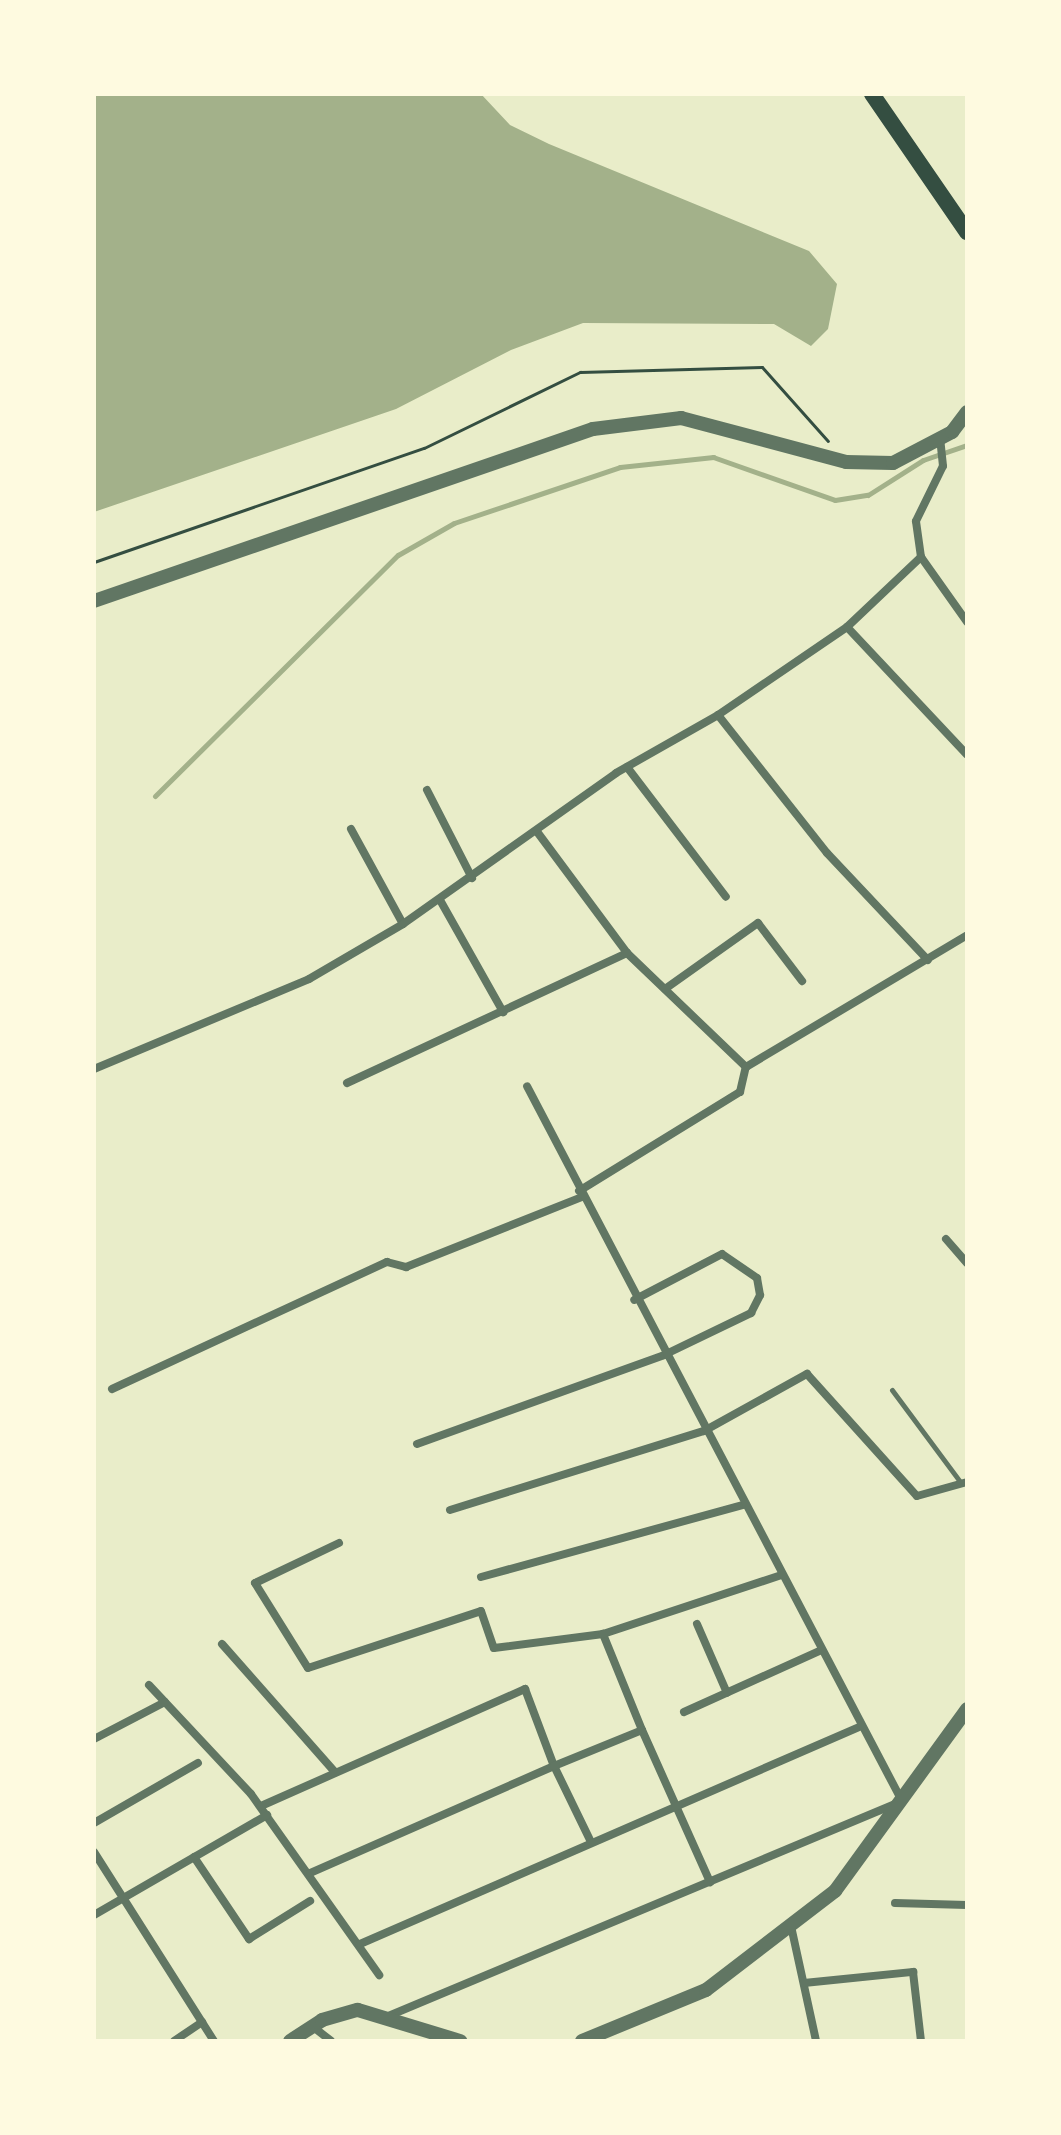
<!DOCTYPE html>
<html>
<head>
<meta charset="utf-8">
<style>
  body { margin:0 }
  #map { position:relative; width:1061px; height:2135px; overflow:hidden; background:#e9edc9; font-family:"Public Sans",sans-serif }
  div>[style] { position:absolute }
  .water>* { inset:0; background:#a3b18a }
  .stream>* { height:5px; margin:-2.5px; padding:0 2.5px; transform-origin:2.5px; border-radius:2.5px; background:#a3b18a }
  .path>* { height:3px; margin:-1.5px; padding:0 1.5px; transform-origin:1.5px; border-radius:1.5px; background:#344e41 }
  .service>* { height:5px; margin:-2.5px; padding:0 2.5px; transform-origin:2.5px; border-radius:2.5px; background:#617663 }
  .minor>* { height:8px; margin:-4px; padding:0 4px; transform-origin:4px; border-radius:4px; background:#617663 }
  .tertiary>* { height:14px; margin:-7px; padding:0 7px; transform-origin:7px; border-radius:7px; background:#617663 }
  .secondary>* { height:16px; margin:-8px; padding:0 8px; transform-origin:8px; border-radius:8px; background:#344e41 }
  span { translate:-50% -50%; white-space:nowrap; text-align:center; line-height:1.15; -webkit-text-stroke:7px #fefae0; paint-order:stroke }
  .frame { position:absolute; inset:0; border:96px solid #fefae0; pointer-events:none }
</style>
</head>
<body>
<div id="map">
  <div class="water">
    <div style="clip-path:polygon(94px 94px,481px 94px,510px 125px,549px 144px,809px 251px,837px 284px,828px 329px,811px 346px,774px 324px,583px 323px,511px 350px,396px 409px,94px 512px)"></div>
  </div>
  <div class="stream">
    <div style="left:155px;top:796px;width:342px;rotate:-44.8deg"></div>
    <div style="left:398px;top:555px;width:64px;rotate:-29.7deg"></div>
    <div style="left:454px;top:523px;width:175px;rotate:-18.6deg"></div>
    <div style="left:620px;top:467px;width:94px;rotate:-6.1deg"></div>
    <div style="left:713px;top:457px;width:129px;rotate:19.4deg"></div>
    <div style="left:835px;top:500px;width:33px;rotate:-9deg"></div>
    <div style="left:868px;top:495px;width:65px;rotate:-32.5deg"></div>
    <div style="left:923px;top:460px;width:46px;rotate:-18.8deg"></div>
  </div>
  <div class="path">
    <div style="left:94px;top:562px;width:349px;rotate:-19.1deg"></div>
    <div style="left:424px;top:448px;width:174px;rotate:-26deg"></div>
    <div style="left:580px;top:372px;width:182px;rotate:-1.6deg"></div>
    <div style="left:762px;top:367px;width:99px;rotate:48.3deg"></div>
  </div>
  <div class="service">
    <div style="left:892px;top:1390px;width:116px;rotate:53.4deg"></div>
  </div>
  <div class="minor">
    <div style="left:921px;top:557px;width:36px;rotate:-98deg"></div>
    <div style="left:916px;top:521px;width:61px;rotate:-63.9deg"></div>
    <div style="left:943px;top:466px;width:28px;rotate:-96deg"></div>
    <div style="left:847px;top:627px;width:175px;rotate:46.8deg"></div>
    <div style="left:718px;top:715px;width:176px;rotate:51.7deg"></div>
    <div style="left:827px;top:853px;width:147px;rotate:46.7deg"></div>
    <div style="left:627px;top:767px;width:163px;rotate:52.7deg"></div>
    <div style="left:427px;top:790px;width:99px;rotate:62.9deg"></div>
    <div style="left:351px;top:829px;width:108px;rotate:61.3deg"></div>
    <div style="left:538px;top:833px;width:149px;rotate:53.4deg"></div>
    <div style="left:627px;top:953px;width:165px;rotate:43.8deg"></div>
    <div style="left:746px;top:1067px;width:257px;rotate:-30.8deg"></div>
    <div style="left:440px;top:900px;width:129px;rotate:60.6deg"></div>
    <div style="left:665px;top:989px;width:114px;rotate:-35.4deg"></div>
    <div style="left:758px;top:923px;width:73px;rotate:52.8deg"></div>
    <div style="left:94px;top:1069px;width:233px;rotate:-22.7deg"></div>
    <div style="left:309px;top:979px;width:109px;rotate:-30.3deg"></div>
    <div style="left:403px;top:924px;width:261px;rotate:-35.3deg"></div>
    <div style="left:616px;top:773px;width:117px;rotate:-29.6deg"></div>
    <div style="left:718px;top:715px;width:156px;rotate:-34.3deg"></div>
    <div style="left:847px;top:627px;width:102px;rotate:-43.4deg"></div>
    <div style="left:921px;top:557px;width:80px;rotate:54.7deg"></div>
    <div style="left:347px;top:1083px;width:309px;rotate:-24.9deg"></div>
    <div style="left:579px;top:1191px;width:189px;rotate:-31.6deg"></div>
    <div style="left:740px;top:1092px;width:26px;rotate:-77deg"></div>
    <div style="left:946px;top:1239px;width:32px;rotate:49deg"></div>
    <div style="left:112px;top:1389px;width:303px;rotate:-24.8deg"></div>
    <div style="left:387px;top:1262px;width:20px;rotate:15deg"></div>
    <div style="left:406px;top:1267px;width:189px;rotate:-21.7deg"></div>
    <div style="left:417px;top:1444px;width:263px;rotate:-19.8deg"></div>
    <div style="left:664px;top:1355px;width:97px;rotate:-25.8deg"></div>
    <div style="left:751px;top:1313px;width:20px;rotate:-63deg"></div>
    <div style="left:760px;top:1295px;width:17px;rotate:-100deg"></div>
    <div style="left:757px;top:1278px;width:42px;rotate:-145.6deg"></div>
    <div style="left:722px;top:1254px;width:99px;rotate:152.4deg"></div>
    <div style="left:450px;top:1510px;width:266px;rotate:-17.3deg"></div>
    <div style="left:704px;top:1431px;width:118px;rotate:-29deg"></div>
    <div style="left:807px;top:1374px;width:164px;rotate:48deg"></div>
    <div style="left:917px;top:1496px;width:52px;rotate:-15.6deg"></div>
    <div style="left:339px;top:1543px;width:93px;rotate:154.5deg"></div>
    <div style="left:255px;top:1583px;width:100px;rotate:58.1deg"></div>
    <div style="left:308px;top:1668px;width:182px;rotate:-18.2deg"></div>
    <div style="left:481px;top:1611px;width:39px;rotate:71deg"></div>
    <div style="left:494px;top:1648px;width:110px;rotate:-7.3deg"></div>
    <div style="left:481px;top:1577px;width:272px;rotate:-15.4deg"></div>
    <div style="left:697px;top:1624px;width:75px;rotate:66.5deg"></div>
    <div style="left:222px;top:1644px;width:171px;rotate:48.6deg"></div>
    <div style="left:149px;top:1685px;width:149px;rotate:46.9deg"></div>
    <div style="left:251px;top:1794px;width:222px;rotate:54.7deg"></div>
    <div style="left:684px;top:1712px;width:150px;rotate:-24.3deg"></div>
    <div style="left:642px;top:1730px;width:104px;rotate:-112.1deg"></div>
    <div style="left:603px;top:1634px;width:188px;rotate:-18.3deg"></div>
    <div style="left:94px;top:1739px;width:80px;rotate:-27.5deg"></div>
    <div style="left:261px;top:1806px;width:289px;rotate:-23.9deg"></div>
    <div style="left:525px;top:1689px;width:82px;rotate:69.4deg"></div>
    <div style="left:554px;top:1766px;width:266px;rotate:156.3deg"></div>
    <div style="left:94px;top:1823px;width:120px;rotate:-30deg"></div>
    <div style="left:590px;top:1840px;width:82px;rotate:-115.9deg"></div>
    <div style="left:554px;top:1766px;width:95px;rotate:-22.2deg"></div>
    <div style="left:642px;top:1730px;width:167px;rotate:65.9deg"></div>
    <div style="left:94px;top:1852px;width:224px;rotate:57.6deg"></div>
    <div style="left:194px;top:1857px;width:99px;rotate:56.1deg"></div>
    <div style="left:249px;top:1939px;width:72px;rotate:-31.9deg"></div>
    <div style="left:895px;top:1903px;width:72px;rotate:1.6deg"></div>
    <div style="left:94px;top:1915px;width:200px;rotate:-30deg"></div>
    <div style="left:791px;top:1926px;width:118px;rotate:77.7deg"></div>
    <div style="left:360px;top:1944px;width:544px;rotate:-23.5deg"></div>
    <div style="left:804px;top:1983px;width:110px;rotate:-5.8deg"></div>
    <div style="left:913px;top:1972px;width:69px;rotate:83.4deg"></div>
    <div style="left:386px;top:2017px;width:559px;rotate:-22.71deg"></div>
    <div style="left:902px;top:1801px;width:807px;rotate:-117.68deg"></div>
    <div style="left:312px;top:2026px;width:24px;rotate:38deg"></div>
    <div style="left:174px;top:2041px;width:34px;rotate:-34deg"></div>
  </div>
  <div class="tertiary">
    <div style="left:94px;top:601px;width:528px;rotate:-19.02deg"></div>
    <div style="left:593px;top:429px;width:89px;rotate:-7.1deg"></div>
    <div style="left:681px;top:418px;width:171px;rotate:14.9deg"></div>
    <div style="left:846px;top:462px;width:47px;rotate:1.2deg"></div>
    <div style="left:893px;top:463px;width:67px;rotate:-27.7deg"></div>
    <div style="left:952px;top:432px;width:25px;rotate:-53deg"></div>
    <div style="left:290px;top:2041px;width:38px;rotate:-33deg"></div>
    <div style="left:322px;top:2020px;width:37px;rotate:-16deg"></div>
    <div style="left:358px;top:2010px;width:107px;rotate:16.9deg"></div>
    <div style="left:582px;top:2041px;width:134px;rotate:-22.4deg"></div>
    <div style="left:706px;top:1990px;width:163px;rotate:-37.5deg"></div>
    <div style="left:835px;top:1891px;width:225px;rotate:-54deg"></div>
  </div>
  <div class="secondary">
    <div style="left:872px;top:94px;width:168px;rotate:55.5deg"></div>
  </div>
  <div class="frame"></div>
</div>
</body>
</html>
